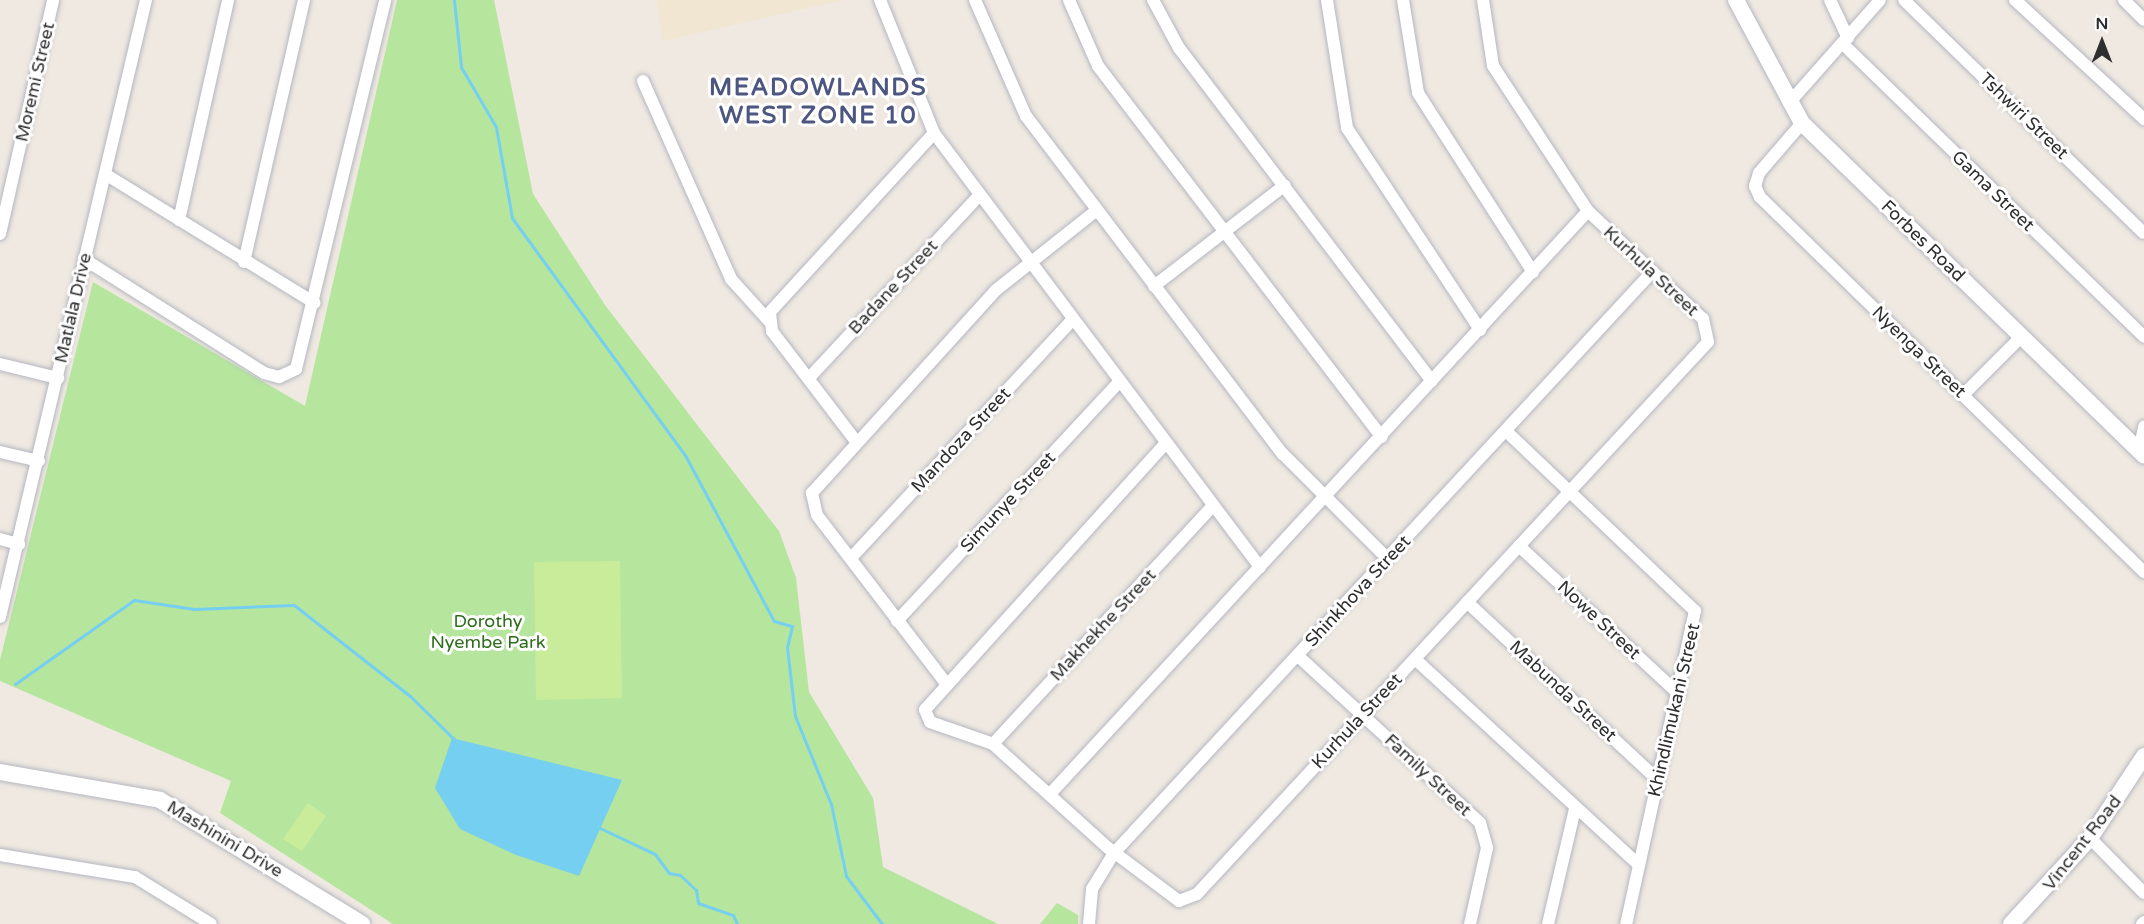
<!DOCTYPE html>
<html>
<head>
<meta charset="utf-8">
<style>
  body { margin:0 }
  #map { position:relative; width:2144px; height:924px; overflow:hidden; background:#efe9e1; font-family:"Varela Round",sans-serif }
  div>[style] { position:absolute }
  .education>* { inset:0; background:#f0e6d1 }
  .green>* { inset:0; background:#b6e59e }
  .pitch>* { inset:0; background:#c9ec9a }
  .water>* { inset:0; background:#75cff0 }
  .stream>* { height:3px; margin:-1.5px; padding:0 1.5px; transform-origin:1.5px; border-radius:1.5px; background:#75cff0 }
  .roads { filter:drop-shadow(0 0 2px #b4b7c1) drop-shadow(0 0 2px #b4b7c1) }
  .street>* { height:12px; margin:-6px; padding:0 6px; transform-origin:6px; border-radius:6px; background:#fff }
  .secondary>* { height:16px; margin:-8px; padding:0 8px; transform-origin:8px; border-radius:8px; background:#fff }
  span { translate:-50% -50%; white-space:nowrap; text-align:center; line-height:1.15; -webkit-text-stroke:6px #fff; paint-order:stroke }
  .street-label { font-size:18px; color:#2e2e2e }
  .park-label { font-size:18px; color:#2c6e1b }
  .district-label { font-size:24px; color:#4d5680; font-weight:700; letter-spacing:1.5px }
  .north { position:absolute; left:2072px; top:12px; width:60px; height:60px; -webkit-text-stroke:4px #fff; paint-order:stroke; rotate:0deg; font-size:16px; font-weight:700; line-height:24px; text-align:center; color:#2e2e2e }
  .north::after { content:''; display:block; margin:auto; width:21px; height:27px; background:#2e2e2e; clip-path:polygon(50% 0,100% 100%,50% 72%,0 100%) }
</style>
</head>
<body>
<div id="map">
  <div class="education">
    <div style="clip-path:polygon(656px 0,844px 0,663px 41px)"></div>
  </div>
  <div class="green">
    <div style="clip-path:polygon(397px 0,494px 0,533px 194px,605px 305px,779px 531px,796px 578px,809px 692px,873px 798px,883px 867px,998px 924px,393px 924px,220px 813px,231px 781px,0 681px,0 660px,93px 282px,305px 406px)"></div>
    <div style="clip-path:polygon(1057px 903px,1078px 915px,1078px 924px,1040px 924px)"></div>
  </div>
  <div class="pitch">
    <div style="clip-path:polygon(620px 561px,622px 698px,536px 700px,534px 562px)"></div>
    <div style="clip-path:polygon(308px 803px,326px 816px,302px 851px,283px 839px)"></div>
  </div>
  <div class="water">
    <div style="clip-path:polygon(452px 738px,622px 780px,579px 876px,516px 855px,460px 829px,435px 788px)"></div>
  </div>
  <div class="stream">
    <div style="left:454px;top:0;width:67px;rotate:84deg"></div>
    <div style="left:461px;top:67px;width:69px;rotate:59.7deg"></div>
    <div style="left:496px;top:127px;width:92px;rotate:80deg"></div>
    <div style="left:512px;top:218px;width:296px;rotate:53.9deg"></div>
    <div style="left:686px;top:457px;width:186px;rotate:61.8deg"></div>
    <div style="left:774px;top:621px;width:19px;rotate:16deg"></div>
    <div style="left:792px;top:626px;width:22px;rotate:103deg"></div>
    <div style="left:787px;top:647px;width:69px;rotate:83.4deg"></div>
    <div style="left:795px;top:716px;width:95px;rotate:67.8deg"></div>
    <div style="left:831px;top:804px;width:74px;rotate:78.2deg"></div>
    <div style="left:846px;top:876px;width:60px;rotate:53.1deg"></div>
    <div style="left:15px;top:684px;width:146px;rotate:-35.2deg"></div>
    <div style="left:134px;top:600px;width:61px;rotate:8.5deg"></div>
    <div style="left:194px;top:609px;width:100px;rotate:-2.3deg"></div>
    <div style="left:294px;top:605px;width:147px;rotate:38.1deg"></div>
    <div style="left:410px;top:696px;width:63px;rotate:44.4deg"></div>
    <div style="left:600px;top:828px;width:61px;rotate:25.3deg"></div>
    <div style="left:655px;top:854px;width:24px;rotate:54deg"></div>
    <div style="left:669px;top:873px;width:11px;rotate:10deg"></div>
    <div style="left:680px;top:875px;width:22px;rotate:43deg"></div>
    <div style="left:696px;top:890px;width:13px;rotate:81deg"></div>
    <div style="left:698px;top:903px;width:37px;rotate:19deg"></div>
    <div style="left:733px;top:915px;width:10px;rotate:66deg"></div>
  </div>
  <div class="roads">
    <div class="street">
      <div style="left:880px;top:0;width:144px;rotate:67.9deg"></div>
      <div style="left:934px;top:133px;width:543px;rotate:53.09deg"></div>
      <div style="left:975px;top:0;width:127px;rotate:66.3deg"></div>
      <div style="left:1026px;top:116px;width:425px;rotate:52.8deg"></div>
      <div style="left:1283px;top:454px;width:148px;rotate:45deg"></div>
      <div style="left:1069px;top:0;width:72px;rotate:66.3deg"></div>
      <div style="left:1098px;top:66px;width:467px;rotate:52.6deg"></div>
      <div style="left:1153px;top:0;width:55px;rotate:61.6deg"></div>
      <div style="left:1179px;top:48px;width:418px;rotate:52.8deg"></div>
      <div style="left:1327px;top:0;width:130px;rotate:81.1deg"></div>
      <div style="left:1347px;top:128px;width:242px;rotate:56.6deg"></div>
      <div style="left:1403px;top:0;width:94px;rotate:80.8deg"></div>
      <div style="left:1418px;top:93px;width:213px;rotate:57.3deg"></div>
      <div style="left:1830px;top:0;width:42px;rotate:64.7deg"></div>
      <div style="left:1904px;top:0;width:334px;rotate:44.2deg"></div>
      <div style="left:2015px;top:0;width:176px;rotate:42.7deg"></div>
      <div style="left:2124px;top:0;width:28px;rotate:45deg"></div>
      <div style="left:1843px;top:44px;width:420px;rotate:44.2deg"></div>
      <div style="left:643px;top:81px;width:217px;rotate:66deg"></div>
      <div style="left:731px;top:279px;width:57px;rotate:47.9deg"></div>
      <div style="left:1789px;top:103px;width:137px;rotate:-48.5deg"></div>
      <div style="left:1802px;top:123px;width:66px;rotate:130.7deg"></div>
      <div style="left:1759px;top:173px;width:14px;rotate:107deg"></div>
      <div style="left:1755px;top:186px;width:12px;rotate:66deg"></div>
      <div style="left:1760px;top:197px;width:537px;rotate:44.32deg"></div>
      <div style="left:105px;top:174px;width:246px;rotate:31.6deg"></div>
      <div style="left:179px;top:220px;width:225px;rotate:-77.4deg"></div>
      <div style="left:0;top:234px;width:240px;rotate:-77.2deg"></div>
      <div style="left:84px;top:259px;width:213px;rotate:32.3deg"></div>
      <div style="left:264px;top:373px;width:16px;rotate:15deg"></div>
      <div style="left:279px;top:377px;width:19px;rotate:-25deg"></div>
      <div style="left:296px;top:369px;width:380px;rotate:-76.4deg"></div>
      <div style="left:244px;top:262px;width:269px;rotate:-77.1deg"></div>
      <div style="left:1154px;top:286px;width:165px;rotate:-37.6deg"></div>
      <div style="left:0;top:364px;width:60px;rotate:13.6deg"></div>
      <div style="left:809px;top:378px;width:248px;rotate:-47deg"></div>
      <div style="left:1963px;top:395px;width:82px;rotate:-45deg"></div>
      <div style="left:1506px;top:431px;width:261px;rotate:43.6deg"></div>
      <div style="left:1695px;top:611px;width:321px;rotate:102.4deg"></div>
      <div style="left:855px;top:440px;width:137px;rotate:-127.3deg"></div>
      <div style="left:772px;top:331px;width:19px;rotate:-96deg"></div>
      <div style="left:770px;top:312px;width:243px;rotate:-47.5deg"></div>
      <div style="left:1165px;top:444px;width:358px;rotate:132.1deg"></div>
      <div style="left:925px;top:710px;width:13px;rotate:67deg"></div>
      <div style="left:930px;top:722px;width:67px;rotate:19.2deg"></div>
      <div style="left:993px;top:744px;width:154px;rotate:42.1deg"></div>
      <div style="left:1107px;top:847px;width:90px;rotate:36.9deg"></div>
      <div style="left:1179px;top:901px;width:19px;rotate:-21deg"></div>
      <div style="left:1197px;top:894px;width:752px;rotate:-47.21deg"></div>
      <div style="left:1708px;top:342px;width:24px;rotate:-102deg"></div>
      <div style="left:1703px;top:319px;width:158px;rotate:-136.8deg"></div>
      <div style="left:1588px;top:211px;width:173px;rotate:-123.2deg"></div>
      <div style="left:1493px;top:66px;width:67px;rotate:-98.6deg"></div>
      <div style="left:2139px;top:451px;width:25px;rotate:-78deg"></div>
      <div style="left:0;top:452px;width:40px;rotate:13deg"></div>
      <div style="left:0;top:539px;width:20px;rotate:15deg"></div>
      <div style="left:1519px;top:546px;width:218px;rotate:42.8deg"></div>
      <div style="left:851px;top:558px;width:323px;rotate:-47.1deg"></div>
      <div style="left:1467px;top:602px;width:261px;rotate:43deg"></div>
      <div style="left:0;top:617px;width:634px;rotate:-76.69deg"></div>
      <div style="left:897px;top:621px;width:325px;rotate:-47.1deg"></div>
      <div style="left:1298px;top:656px;width:247px;rotate:42.5deg"></div>
      <div style="left:1480px;top:823px;width:26px;rotate:74deg"></div>
      <div style="left:1487px;top:848px;width:78px;rotate:102.6deg"></div>
      <div style="left:1415px;top:659px;width:304px;rotate:42.6deg"></div>
      <div style="left:945px;top:682px;width:210px;rotate:-127.5deg"></div>
      <div style="left:817px;top:515px;width:23px;rotate:-103deg"></div>
      <div style="left:812px;top:493px;width:274px;rotate:-47.8deg"></div>
      <div style="left:996px;top:290px;width:129px;rotate:-38.4deg"></div>
      <div style="left:993px;top:744px;width:323px;rotate:-47.3deg"></div>
      <div style="left:1050px;top:794px;width:793px;rotate:-47.3deg"></div>
      <div style="left:2090px;top:838px;width:77px;rotate:45.5deg"></div>
      <div style="left:0;top:855px;width:137px;rotate:9.3deg"></div>
      <div style="left:135px;top:877px;width:89px;rotate:31.7deg"></div>
      <div style="left:1089px;top:924px;width:35px;rotate:-85deg"></div>
      <div style="left:1092px;top:889px;width:42px;rotate:-58.6deg"></div>
      <div style="left:1114px;top:853px;width:793px;rotate:-47.2deg"></div>
      <div style="left:1548px;top:924px;width:118px;rotate:-76.8deg"></div>
      <div style="left:2142px;top:924px;width:3px;rotate:-45deg"></div>
    </div>
    <div class="secondary">
      <div style="left:1736px;top:0;width:140px;rotate:61.8deg"></div>
      <div style="left:1802px;top:123px;width:477px;rotate:44.2deg"></div>
      <div style="left:0;top:772px;width:162px;rotate:9.9deg"></div>
      <div style="left:160px;top:800px;width:237px;rotate:31.5deg"></div>
      <div style="left:2011px;top:924px;width:117px;rotate:-47.4deg"></div>
      <div style="left:2090px;top:838px;width:98px;rotate:-56.6deg"></div>
    </div>
  </div>
  <div class="street-label">
    <span style="left:35px;top:82px;rotate:-77deg">Moremi Street</span>
    <span style="left:2024px;top:116px;rotate:44deg">Tshwiri Street</span>
    <span style="left:1993px;top:191px;rotate:44deg">Gama Street</span>
    <span style="left:1923px;top:241px;rotate:44deg">Forbes Road</span>
    <span style="left:1651px;top:271px;rotate:43deg">Kurhula Street</span>
    <span style="left:893px;top:287px;rotate:-47deg">Badane Street</span>
    <span style="left:73px;top:308px;rotate:-77deg">Matlala Drive</span>
    <span style="left:1919px;top:352px;rotate:44deg">Nyenga Street</span>
    <span style="left:961px;top:440px;rotate:-47deg">Mandoza Street</span>
    <span style="left:1008px;top:502px;rotate:-47deg">Simunye Street</span>
    <span style="left:1358px;top:591px;rotate:-47deg">Shinkhova Street</span>
    <span style="left:1599px;top:620px;rotate:43deg">Nowe Street</span>
    <span style="left:1103px;top:625px;rotate:-47deg">Makhekhe Street</span>
    <span style="left:1563px;top:691px;rotate:43deg">Mabunda Street</span>
    <span style="left:1674px;top:710px;rotate:-77deg">Khindlimukani Street</span>
    <span style="left:1357px;top:721px;rotate:-47deg">Kurhula Street</span>
    <span style="left:1428px;top:775px;rotate:43deg">Family Street</span>
    <span style="left:225px;top:839px;rotate:31deg">Mashinini Drive</span>
    <span style="left:2082px;top:843px;rotate:-52deg">Vincent Road</span>
  </div>
  <div class="park-label">
    <span style="left:488px;top:632px">Dorothy<br>Nyembe Park</span>
  </div>
  <div class="district-label">
    <span style="left:818px;top:102px">MEADOWLANDS<br>WEST ZONE 10</span>
  </div>
  <div class="north">N</div>
</div>
</body>
</html>
